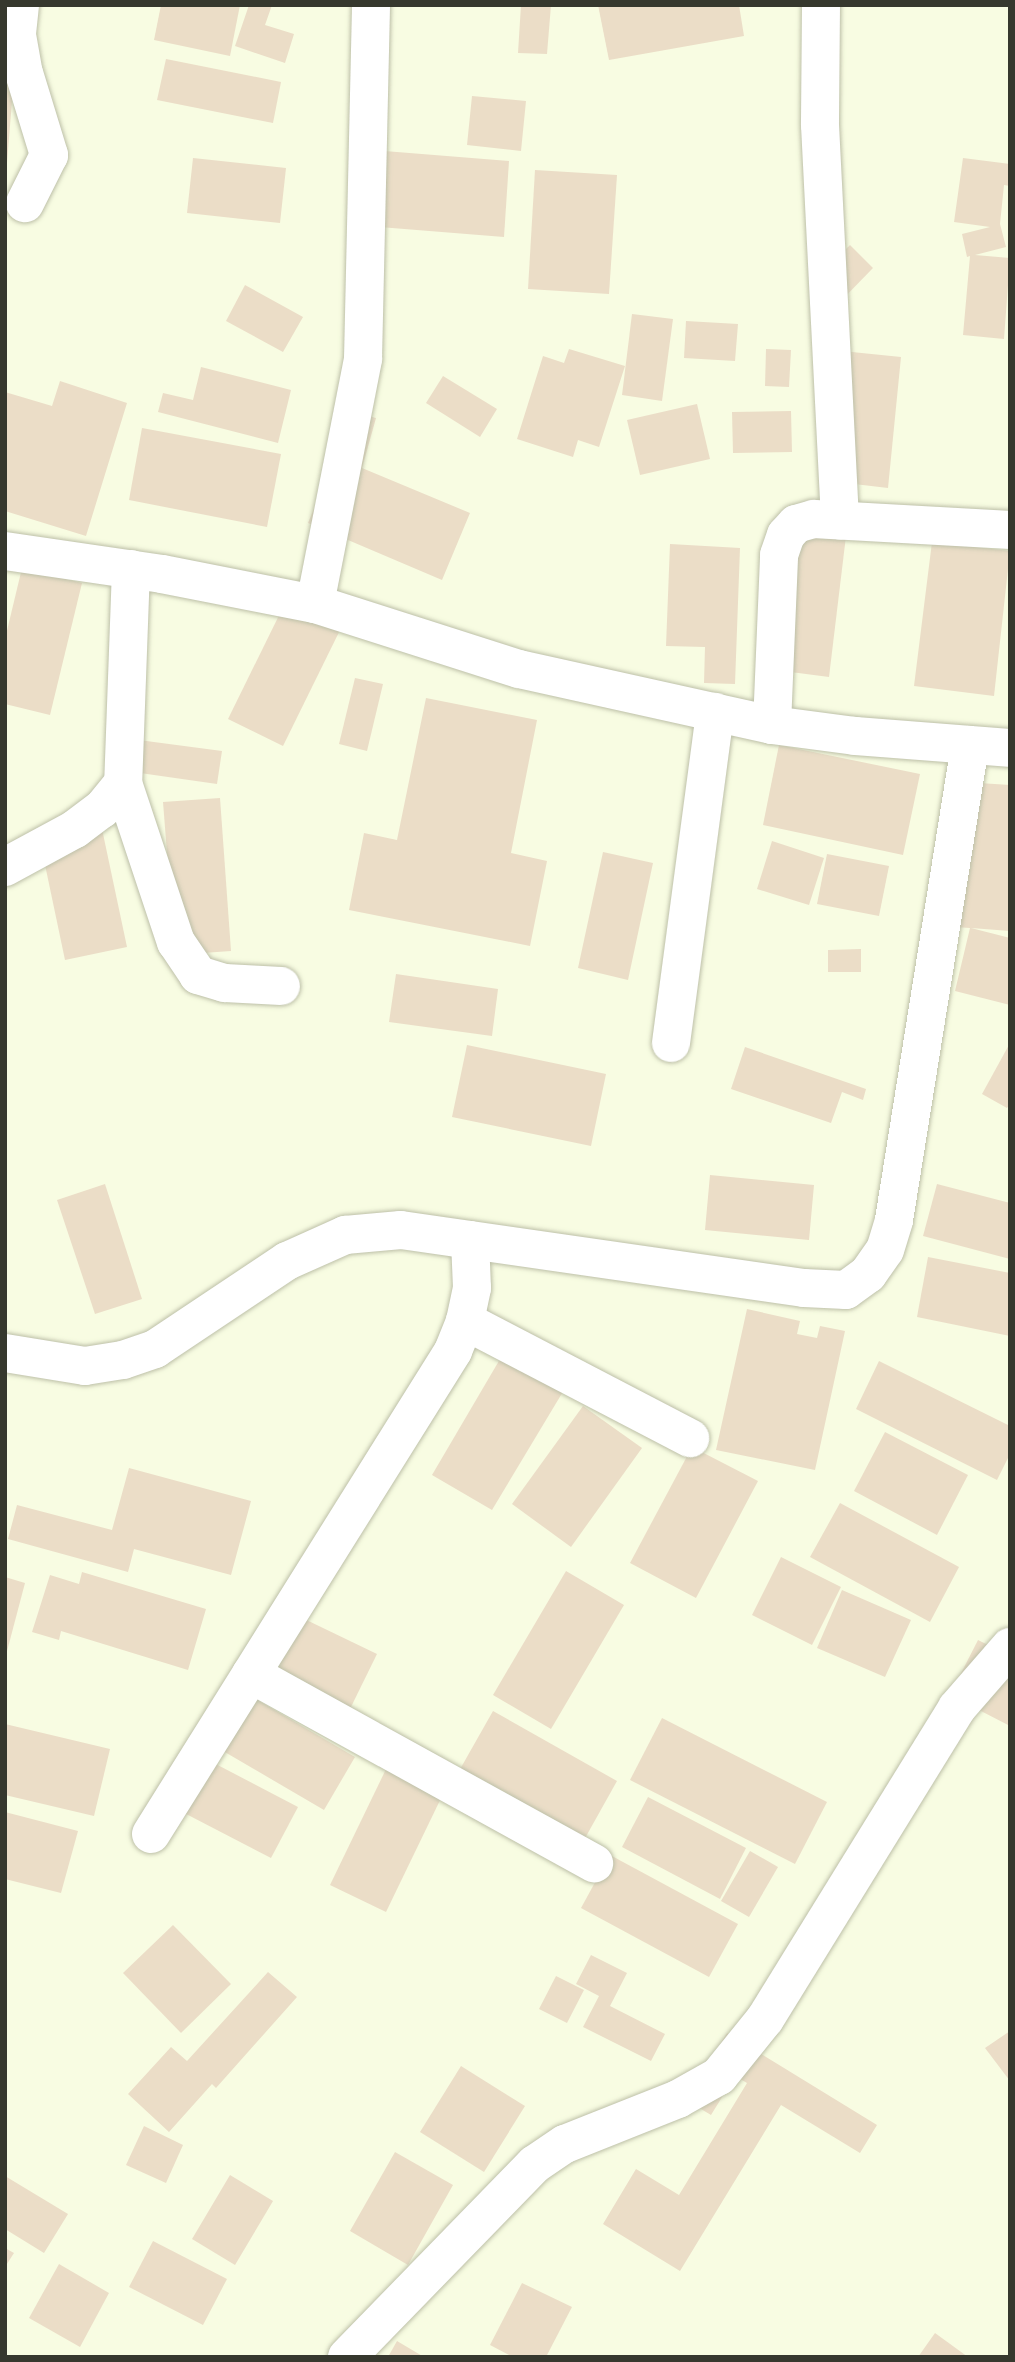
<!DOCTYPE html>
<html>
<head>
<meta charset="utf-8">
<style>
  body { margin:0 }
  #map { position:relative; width:1015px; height:2362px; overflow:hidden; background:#f8fce2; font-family:"Fira Sans Condensed",sans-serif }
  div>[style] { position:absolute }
  .building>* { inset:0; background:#ebddc7 }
  .roads { filter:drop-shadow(0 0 2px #bdc0a8) drop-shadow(0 0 2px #bdc0a8) }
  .street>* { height:38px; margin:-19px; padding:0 19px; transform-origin:19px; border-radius:19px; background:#fff }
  span { translate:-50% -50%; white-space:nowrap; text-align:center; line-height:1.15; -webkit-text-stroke:7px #f8fce2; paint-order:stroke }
  .frame { position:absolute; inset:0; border:7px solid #36382e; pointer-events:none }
</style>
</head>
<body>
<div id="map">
  <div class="building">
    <div style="clip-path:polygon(161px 5px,240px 5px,230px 56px,154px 40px)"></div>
    <div style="clip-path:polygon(249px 5px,272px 5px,265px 25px,294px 34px,285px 63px,235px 46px)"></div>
    <div style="clip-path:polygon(521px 5px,551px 5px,547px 54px,518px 53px)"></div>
    <div style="clip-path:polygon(598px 5px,739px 5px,744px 36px,609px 60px)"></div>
    <div style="clip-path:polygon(166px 59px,281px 82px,273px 123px,157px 100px)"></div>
    <div style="clip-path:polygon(5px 76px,14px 76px,7px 163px,5px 163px)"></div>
    <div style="clip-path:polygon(472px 96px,526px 101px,521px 151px,467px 145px)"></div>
    <div style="clip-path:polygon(372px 150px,509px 161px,504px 237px,367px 226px)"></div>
    <div style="clip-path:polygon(193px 158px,286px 168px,280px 223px,187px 213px)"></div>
    <div style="clip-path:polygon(963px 158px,1010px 164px,1010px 186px,1004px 185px,1000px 224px,1006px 247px,975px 255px,1010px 258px,1004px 339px,963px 335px,970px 256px,967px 257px,962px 234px,990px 227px,954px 222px)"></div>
    <div style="clip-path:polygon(535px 170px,617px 175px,609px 294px,528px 289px)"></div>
    <div style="clip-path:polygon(850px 245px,873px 268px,838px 304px,814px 282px)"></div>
    <div style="clip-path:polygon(245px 285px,303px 317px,283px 352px,226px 321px)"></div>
    <div style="clip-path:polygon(632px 314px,673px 319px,662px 401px,622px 395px)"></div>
    <div style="clip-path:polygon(686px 321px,738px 324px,735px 361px,684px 358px)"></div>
    <div style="clip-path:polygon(569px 349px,625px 366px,599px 447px,578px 440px,573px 457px,517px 439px,543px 356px,564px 363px)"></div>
    <div style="clip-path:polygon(766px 349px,791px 350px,789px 387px,765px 386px)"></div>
    <div style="clip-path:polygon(842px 351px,901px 357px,888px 488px,829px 481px)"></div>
    <div style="clip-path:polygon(201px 367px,291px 390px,278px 443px,158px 412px,163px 393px,193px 400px)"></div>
    <div style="clip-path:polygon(443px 376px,497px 409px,480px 437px,426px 403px)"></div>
    <div style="clip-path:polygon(60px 381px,127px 403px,86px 536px,5px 511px,5px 392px,52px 406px)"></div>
    <div style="clip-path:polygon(697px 404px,710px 459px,640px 475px,627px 420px)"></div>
    <div style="clip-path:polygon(791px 411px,792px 452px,733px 453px,732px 412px)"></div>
    <div style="clip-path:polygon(354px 412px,376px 418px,362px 468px,470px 513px,442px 580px,308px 523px)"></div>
    <div style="clip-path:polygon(142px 428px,281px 454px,267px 527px,129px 500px)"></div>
    <div style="clip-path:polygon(778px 527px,846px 536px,829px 677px,761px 668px)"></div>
    <div style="clip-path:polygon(932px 542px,1010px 551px,994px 696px,914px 686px)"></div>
    <div style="clip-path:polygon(670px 544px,740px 548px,735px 684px,704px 683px,705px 647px,666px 646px)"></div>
    <div style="clip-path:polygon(22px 568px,82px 583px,50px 715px,5px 704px,5px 639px)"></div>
    <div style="clip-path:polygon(289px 595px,344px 622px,283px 746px,228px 719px)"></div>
    <div style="clip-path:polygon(355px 678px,383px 684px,367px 751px,339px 744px)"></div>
    <div style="clip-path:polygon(426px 698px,537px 720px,511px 853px,547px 861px,530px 946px,349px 910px,364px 833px,397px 840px)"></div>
    <div style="clip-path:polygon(116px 737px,222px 751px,217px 784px,112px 769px)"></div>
    <div style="clip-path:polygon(779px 745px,920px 774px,903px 855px,763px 825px)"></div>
    <div style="clip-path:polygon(964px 782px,1010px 785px,1010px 931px,971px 928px,1010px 938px,1010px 1005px,955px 991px,970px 928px,954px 927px)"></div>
    <div style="clip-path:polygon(220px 798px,231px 951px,175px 955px,163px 802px)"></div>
    <div style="clip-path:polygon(102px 829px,127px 947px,65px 960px,40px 841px)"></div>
    <div style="clip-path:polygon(772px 841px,824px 858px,809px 905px,757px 889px)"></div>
    <div style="clip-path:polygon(603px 852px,653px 863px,628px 980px,578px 968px)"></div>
    <div style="clip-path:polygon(827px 854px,889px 866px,879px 916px,817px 904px)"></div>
    <div style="clip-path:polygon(861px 949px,861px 972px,828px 972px,828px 950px)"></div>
    <div style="clip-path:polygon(396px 974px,498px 989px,492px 1036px,389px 1022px)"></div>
    <div style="clip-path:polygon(1010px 1043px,1010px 1104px,1007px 1108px,982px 1094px)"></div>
    <div style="clip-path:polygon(467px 1045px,606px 1074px,591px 1146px,452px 1117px)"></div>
    <div style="clip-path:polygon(745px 1047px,866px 1089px,863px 1100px,842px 1092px,831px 1123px,731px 1089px)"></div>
    <div style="clip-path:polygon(710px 1175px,814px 1185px,809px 1240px,705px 1230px)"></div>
    <div style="clip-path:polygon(105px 1184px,142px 1299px,95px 1314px,57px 1200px)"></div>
    <div style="clip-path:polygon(937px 1184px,1010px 1203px,1010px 1259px,923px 1236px)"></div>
    <div style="clip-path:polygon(928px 1257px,1010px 1273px,1010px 1336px,917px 1317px)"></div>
    <div style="clip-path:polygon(747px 1309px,800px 1321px,797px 1334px,817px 1338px,820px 1326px,845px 1331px,815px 1470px,716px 1450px)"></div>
    <div style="clip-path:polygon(503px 1354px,564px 1390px,492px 1510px,432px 1475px)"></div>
    <div style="clip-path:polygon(879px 1361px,1010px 1426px,1010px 1454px,997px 1480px,856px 1409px)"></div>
    <div style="clip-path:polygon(583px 1406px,642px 1448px,571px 1547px,512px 1504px)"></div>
    <div style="clip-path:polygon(885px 1432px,968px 1475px,937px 1535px,854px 1491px)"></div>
    <div style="clip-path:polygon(692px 1447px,758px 1481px,696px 1598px,630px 1563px)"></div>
    <div style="clip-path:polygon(129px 1468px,251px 1501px,231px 1575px,134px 1549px,128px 1572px,8px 1539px,17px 1505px,112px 1530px)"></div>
    <div style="clip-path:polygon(840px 1503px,959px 1567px,930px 1622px,810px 1557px)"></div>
    <div style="clip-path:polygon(781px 1557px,841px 1587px,812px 1645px,752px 1615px)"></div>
    <div style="clip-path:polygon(566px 1571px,624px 1605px,551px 1729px,493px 1695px)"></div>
    <div style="clip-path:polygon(82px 1572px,206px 1609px,188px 1670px,61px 1631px,59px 1640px,32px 1632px,50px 1575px,79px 1584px)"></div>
    <div style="clip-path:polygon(5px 1577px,25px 1583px,6px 1655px,5px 1654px)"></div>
    <div style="clip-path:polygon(842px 1590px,911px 1620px,885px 1677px,817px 1648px)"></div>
    <div style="clip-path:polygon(294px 1614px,377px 1654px,348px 1713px,266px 1672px)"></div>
    <div style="clip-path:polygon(978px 1640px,1010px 1656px,1010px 1726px,950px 1695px)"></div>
    <div style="clip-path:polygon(225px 1681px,355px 1757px,324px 1810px,194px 1734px)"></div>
    <div style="clip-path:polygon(493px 1711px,617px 1781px,584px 1840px,459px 1771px)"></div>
    <div style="clip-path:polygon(662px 1718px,827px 1802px,795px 1864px,630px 1780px)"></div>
    <div style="clip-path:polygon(5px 1724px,110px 1749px,94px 1816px,5px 1795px)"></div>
    <div style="clip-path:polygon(189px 1750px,298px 1807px,271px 1858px,163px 1802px)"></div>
    <div style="clip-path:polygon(388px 1765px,444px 1792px,386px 1912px,330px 1885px)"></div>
    <div style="clip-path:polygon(648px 1797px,746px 1848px,720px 1899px,622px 1847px)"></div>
    <div style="clip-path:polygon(5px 1812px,78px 1831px,61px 1893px,5px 1879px)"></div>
    <div style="clip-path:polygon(750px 1851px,778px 1867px,749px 1917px,721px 1901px)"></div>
    <div style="clip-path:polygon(610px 1855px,738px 1924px,709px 1977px,581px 1908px)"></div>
    <div style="clip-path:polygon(173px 1925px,231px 1984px,181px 2033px,123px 1973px)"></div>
    <div style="clip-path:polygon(591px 1955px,627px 1973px,610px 2006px,665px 2034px,651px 2061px,583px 2027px,599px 1996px,576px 1984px)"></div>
    <div style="clip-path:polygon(268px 1972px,297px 1997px,216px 2088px,212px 2084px,169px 2132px,128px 2094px,171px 2047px,187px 2061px)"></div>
    <div style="clip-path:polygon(556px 1976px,584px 1990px,567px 2023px,539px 2009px)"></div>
    <div style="clip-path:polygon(1010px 2031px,1010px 2081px,985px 2048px)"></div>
    <div style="clip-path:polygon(727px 2033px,877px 2125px,860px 2153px,781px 2105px,680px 2271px,603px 2224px,636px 2169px,679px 2195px,747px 2083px,735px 2076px,711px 2115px,686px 2100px)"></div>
    <div style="clip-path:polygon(461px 2066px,525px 2106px,484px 2172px,420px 2132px)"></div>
    <div style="clip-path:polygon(144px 2126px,183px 2145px,166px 2183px,126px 2165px)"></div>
    <div style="clip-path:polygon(395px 2152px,453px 2185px,408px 2265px,350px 2231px)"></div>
    <div style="clip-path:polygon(230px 2175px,273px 2201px,235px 2265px,192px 2239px)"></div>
    <div style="clip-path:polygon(5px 2176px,68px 2214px,44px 2253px,5px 2229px)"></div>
    <div style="clip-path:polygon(153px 2241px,227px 2279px,203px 2325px,129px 2287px)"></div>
    <div style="clip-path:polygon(5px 2248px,14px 2253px,5px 2267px)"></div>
    <div style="clip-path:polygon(59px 2264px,109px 2293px,80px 2347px,29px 2318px)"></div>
    <div style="clip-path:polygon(522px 2283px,572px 2307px,546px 2357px,513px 2357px,490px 2345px)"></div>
    <div style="clip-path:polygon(935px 2333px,968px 2357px,918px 2357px)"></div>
    <div style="clip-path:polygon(397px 2341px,424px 2357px,388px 2357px)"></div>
  </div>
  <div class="roads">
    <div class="street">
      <div style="left:20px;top:5px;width:30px;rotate:96deg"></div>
      <div style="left:17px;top:35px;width:39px;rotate:80deg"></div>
      <div style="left:24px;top:73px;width:86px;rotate:73deg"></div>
      <div style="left:49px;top:155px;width:54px;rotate:116.6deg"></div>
      <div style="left:821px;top:5px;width:120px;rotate:90.5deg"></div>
      <div style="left:820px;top:125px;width:396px;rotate:87.1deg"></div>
      <div style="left:5px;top:551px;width:159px;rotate:8.3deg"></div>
      <div style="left:162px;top:574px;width:156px;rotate:11.1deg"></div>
      <div style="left:315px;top:604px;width:214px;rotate:17.7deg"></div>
      <div style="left:519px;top:669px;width:259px;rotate:12.5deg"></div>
      <div style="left:772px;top:725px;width:84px;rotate:7.5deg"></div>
      <div style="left:855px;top:736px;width:155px;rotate:4.4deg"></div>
      <div style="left:131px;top:569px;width:214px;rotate:92.1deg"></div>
      <div style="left:123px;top:783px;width:168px;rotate:71.6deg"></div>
      <div style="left:176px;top:942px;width:40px;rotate:56deg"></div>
      <div style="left:198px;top:975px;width:28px;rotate:17deg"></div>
      <div style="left:225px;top:983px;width:56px;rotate:3.1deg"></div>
      <div style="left:315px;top:604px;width:250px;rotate:-78.9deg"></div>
      <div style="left:363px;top:359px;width:354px;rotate:-88.7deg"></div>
      <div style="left:772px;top:725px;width:170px;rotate:-87.6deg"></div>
      <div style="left:779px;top:555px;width:21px;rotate:-71deg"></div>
      <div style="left:786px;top:535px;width:15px;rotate:-48deg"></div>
      <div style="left:796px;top:524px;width:19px;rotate:-16deg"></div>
      <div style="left:814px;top:519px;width:196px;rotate:3.2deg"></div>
      <div style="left:5px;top:867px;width:80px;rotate:-28.5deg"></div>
      <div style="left:75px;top:829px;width:34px;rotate:-37deg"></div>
      <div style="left:102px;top:809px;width:33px;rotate:-51deg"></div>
      <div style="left:671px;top:1043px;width:334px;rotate:-82.4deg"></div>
      <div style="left:465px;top:1321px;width:254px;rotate:27.5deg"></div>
      <div style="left:5px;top:1353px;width:81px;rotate:9.2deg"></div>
      <div style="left:85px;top:1366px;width:38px;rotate:-9deg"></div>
      <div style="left:123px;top:1360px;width:34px;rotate:-19deg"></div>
      <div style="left:155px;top:1349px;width:159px;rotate:-33.7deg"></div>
      <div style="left:287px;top:1261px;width:64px;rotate:-24.1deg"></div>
      <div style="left:345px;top:1235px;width:56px;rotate:-5.1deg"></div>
      <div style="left:401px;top:1230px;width:407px;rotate:8.2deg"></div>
      <div style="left:804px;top:1288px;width:42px;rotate:2.7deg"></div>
      <div style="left:846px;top:1290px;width:27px;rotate:-36deg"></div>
      <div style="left:868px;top:1274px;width:29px;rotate:-55deg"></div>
      <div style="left:885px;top:1250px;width:31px;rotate:-73deg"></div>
      <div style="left:894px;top:1220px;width:481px;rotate:-80.9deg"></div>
      <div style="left:251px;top:1674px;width:392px;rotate:28.9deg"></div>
      <div style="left:151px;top:1834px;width:570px;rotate:-57.98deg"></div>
      <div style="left:453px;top:1351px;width:32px;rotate:-68deg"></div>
      <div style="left:465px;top:1321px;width:34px;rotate:-78deg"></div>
      <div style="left:472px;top:1288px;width:48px;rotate:-92.4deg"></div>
      <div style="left:347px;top:2357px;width:269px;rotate:-45.8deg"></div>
      <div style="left:535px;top:2164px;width:36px;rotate:-34deg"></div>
      <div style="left:565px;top:2144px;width:122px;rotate:-21.7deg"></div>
      <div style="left:678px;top:2099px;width:47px;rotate:-29.3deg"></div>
      <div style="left:719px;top:2076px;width:73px;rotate:-51.1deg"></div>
      <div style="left:765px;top:2019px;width:365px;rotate:-58.3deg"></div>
      <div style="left:957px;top:1708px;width:81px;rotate:-49deg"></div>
    </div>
  </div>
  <div class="frame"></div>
</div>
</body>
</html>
